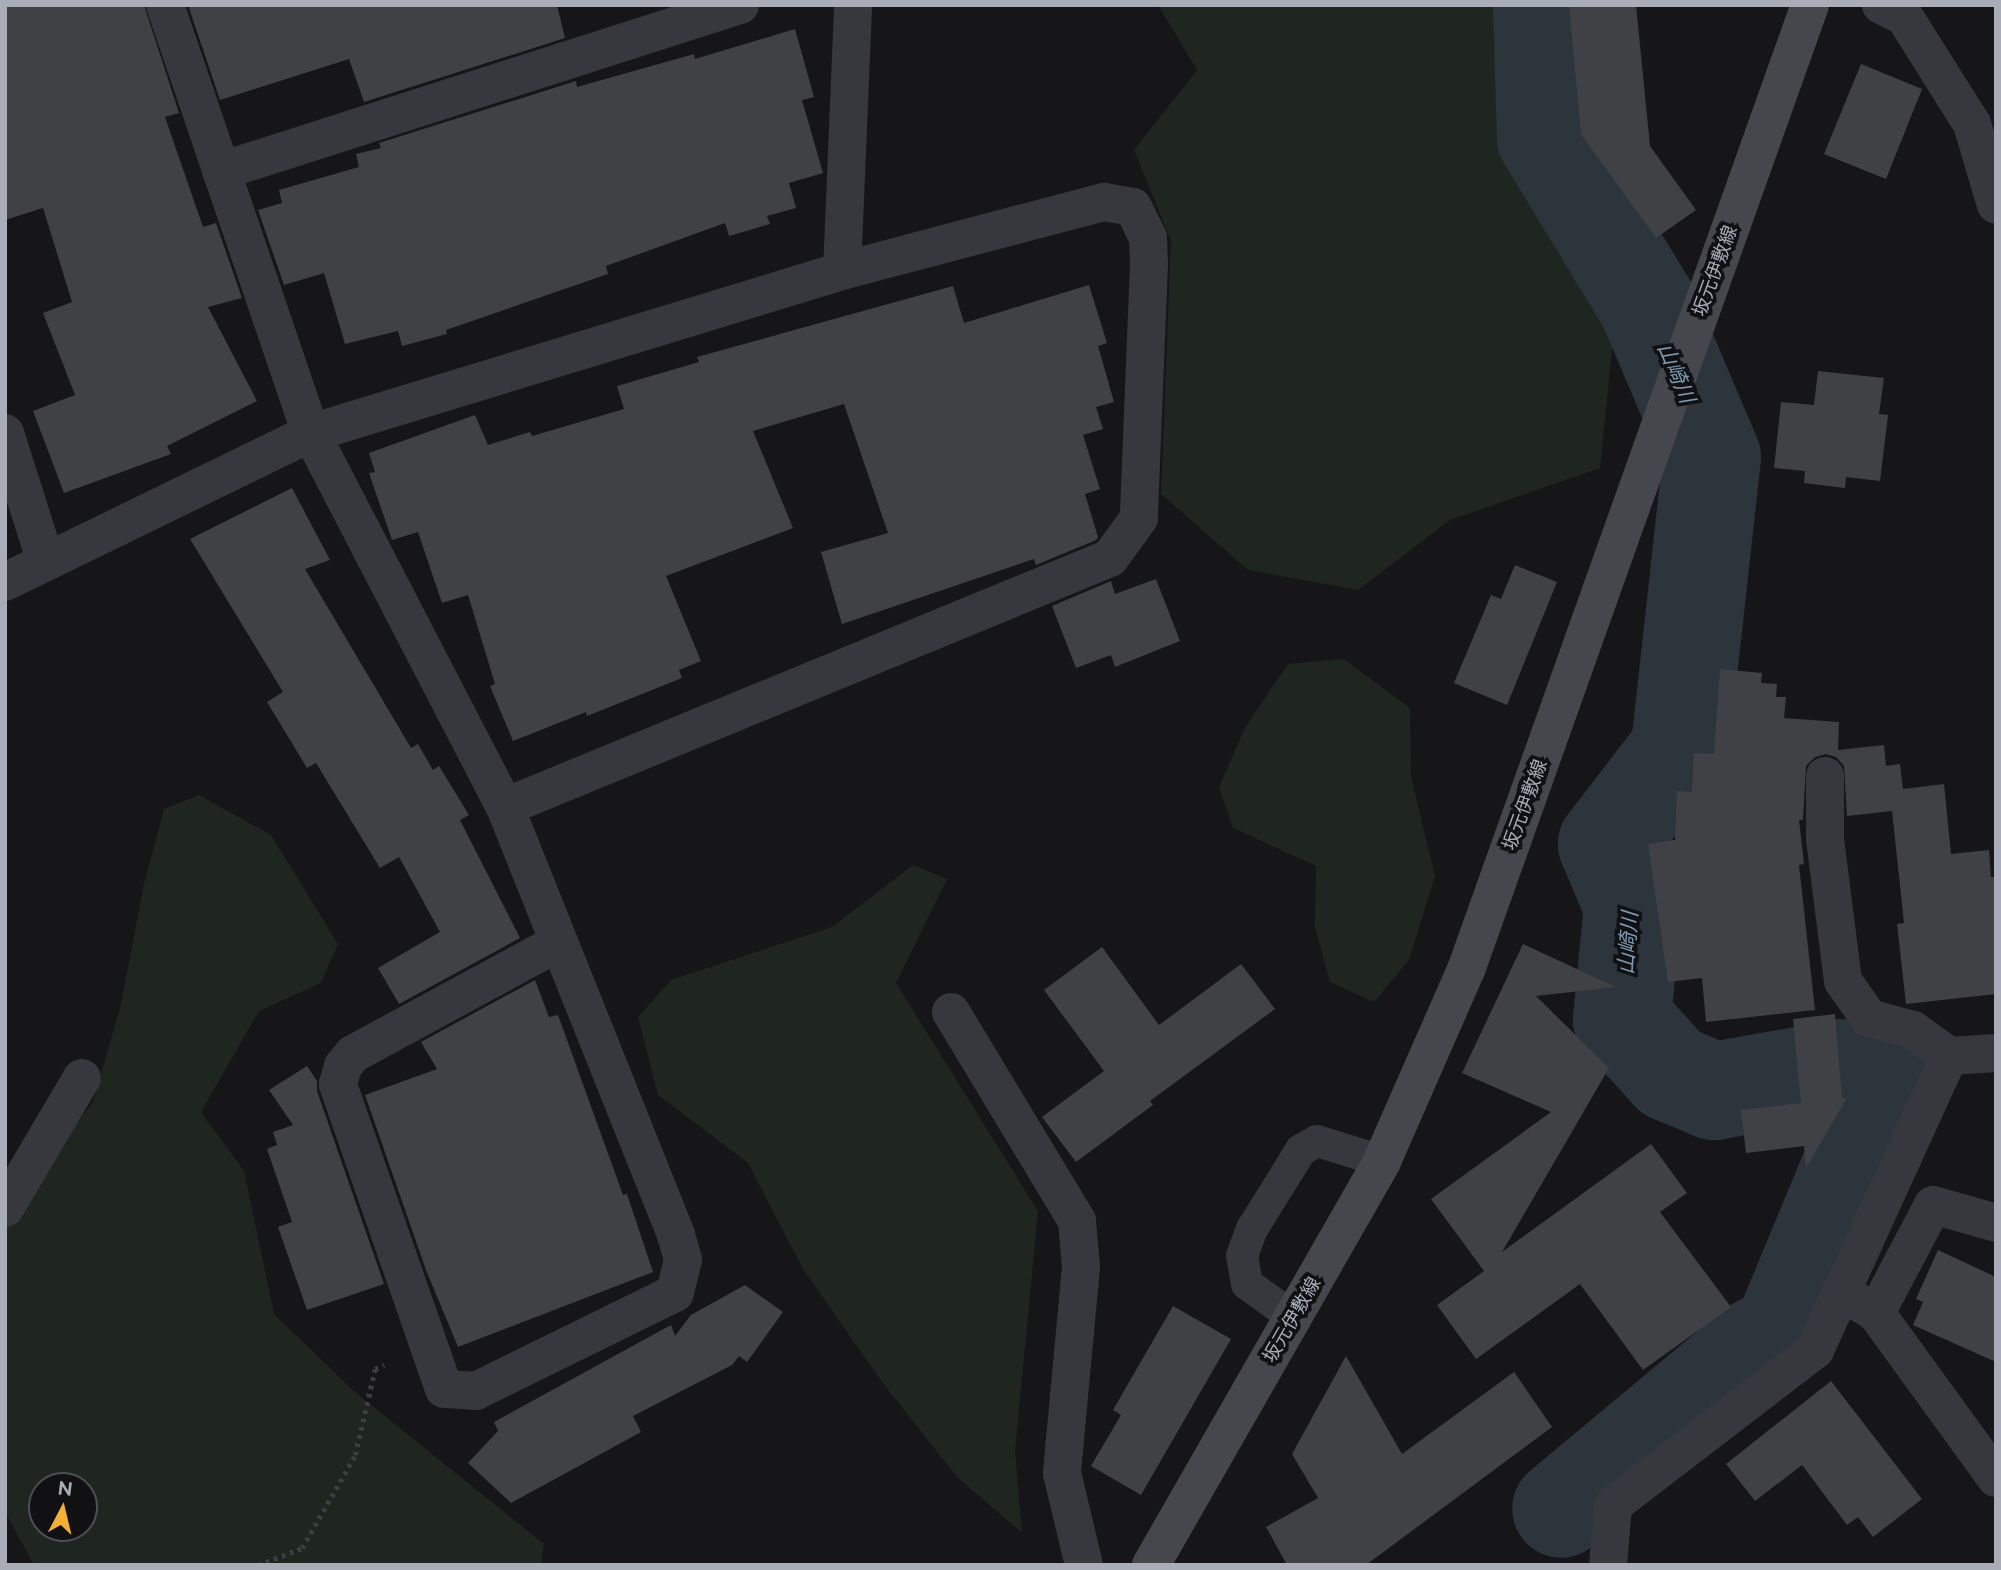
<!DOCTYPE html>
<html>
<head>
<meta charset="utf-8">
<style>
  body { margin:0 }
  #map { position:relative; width:2001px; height:1570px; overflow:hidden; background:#161618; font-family:Raleway,"Noto Sans JP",sans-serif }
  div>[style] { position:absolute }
  .green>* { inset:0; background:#1e261f }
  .river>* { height:98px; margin:-49px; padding:0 49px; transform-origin:49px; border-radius:49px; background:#2c353c }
  .building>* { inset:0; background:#404145 }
  .path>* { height:4.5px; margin-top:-2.25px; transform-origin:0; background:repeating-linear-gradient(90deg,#3d3f44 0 3.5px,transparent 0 8.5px) }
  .lane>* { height:32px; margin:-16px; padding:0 16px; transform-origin:16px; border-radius:16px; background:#37383d }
  .street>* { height:38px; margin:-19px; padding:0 19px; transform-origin:19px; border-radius:19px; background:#37383d }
  .secondary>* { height:38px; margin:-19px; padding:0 19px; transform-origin:19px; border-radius:19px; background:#45474d }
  span { translate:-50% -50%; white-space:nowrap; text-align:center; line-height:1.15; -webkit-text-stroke:7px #111113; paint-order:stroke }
  .street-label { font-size:19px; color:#a8adb8 }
  .water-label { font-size:21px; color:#7f9bb3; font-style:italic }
  .frame { position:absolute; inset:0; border:7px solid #a8adb8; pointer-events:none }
  .north { position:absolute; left:28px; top:1472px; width:70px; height:70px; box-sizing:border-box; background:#111113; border:2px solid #4d4f55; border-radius:50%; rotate:7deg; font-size:19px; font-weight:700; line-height:28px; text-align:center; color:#a8adb8 }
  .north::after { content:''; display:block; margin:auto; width:24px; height:32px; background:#f2b134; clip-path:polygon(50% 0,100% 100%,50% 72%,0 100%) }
</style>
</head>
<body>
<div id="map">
  <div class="green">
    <div style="clip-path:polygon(1158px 5px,1496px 5px,1502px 140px,1596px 248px,1613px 341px,1600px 468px,1450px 520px,1358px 590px,1248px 570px,1161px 494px,1171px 241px,1134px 150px,1197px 70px)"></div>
    <div style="clip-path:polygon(1344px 659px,1410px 708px,1411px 777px,1435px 876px,1409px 960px,1374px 1002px,1330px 982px,1315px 927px,1316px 866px,1233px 828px,1219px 787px,1245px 728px,1288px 664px)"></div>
    <div style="clip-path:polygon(evenodd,199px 795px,271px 835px,338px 944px,321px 983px,259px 1011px,201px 1112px,244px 1171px,274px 1314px,355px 1392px,544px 1544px,541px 1565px,34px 1565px,5px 1512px,5px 1218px,93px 1102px,121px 1004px,144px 884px,164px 809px,199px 795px,42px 1486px,84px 1486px,84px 1528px,42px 1528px,42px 1486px)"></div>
    <div style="clip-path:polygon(913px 865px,947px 879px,896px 983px,1038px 1211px,1015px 1451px,1022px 1533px,957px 1477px,882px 1382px,803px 1269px,748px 1163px,658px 1095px,638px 1017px,671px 980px,832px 927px)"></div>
  </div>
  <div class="river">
    <div style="left:1542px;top:5px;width:133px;rotate:88.3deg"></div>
    <div style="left:1546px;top:138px;width:194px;rotate:58.7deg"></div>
    <div style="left:1647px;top:304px;width:166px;rotate:67deg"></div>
    <div style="left:1712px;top:457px;width:294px;rotate:96.3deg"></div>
    <div style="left:1680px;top:749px;width:120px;rotate:127.5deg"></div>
    <div style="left:1607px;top:844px;width:67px;rotate:67.2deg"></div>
    <div style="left:1633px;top:906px;width:114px;rotate:95.6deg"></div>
    <div style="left:1622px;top:1019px;width:73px;rotate:47.8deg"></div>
    <div style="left:1671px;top:1073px;width:47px;rotate:22.7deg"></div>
    <div style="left:1714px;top:1091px;width:132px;rotate:-10deg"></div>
    <div style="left:1844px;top:1068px;width:44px;rotate:18.4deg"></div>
    <div style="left:1886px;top:1082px;width:272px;rotate:112.5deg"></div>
    <div style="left:1782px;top:1333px;width:32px;rotate:152deg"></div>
    <div style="left:1754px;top:1348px;width:251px;rotate:140.2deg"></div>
  </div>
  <div class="building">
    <div style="clip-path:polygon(5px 5px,144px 5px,179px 113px,165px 117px,203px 227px,216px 223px,242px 298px,208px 307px,257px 401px,167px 446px,171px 454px,64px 493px,33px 411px,75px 395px,43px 313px,72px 302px,43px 208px,5px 220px)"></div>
    <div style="clip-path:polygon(188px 5px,557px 5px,565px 38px,364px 102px,349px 59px,220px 100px)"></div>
    <div style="clip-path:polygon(1569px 5px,1636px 5px,1650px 146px,1696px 210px,1656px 238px,1581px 134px)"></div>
    <div style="clip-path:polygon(795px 29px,814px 97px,802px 100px,823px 173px,789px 183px,796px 208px,767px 216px,770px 224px,729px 236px,725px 223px,606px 266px,608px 274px,446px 330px,447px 334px,402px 346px,398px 331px,345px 344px,324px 273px,284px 285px,258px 210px,282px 203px,279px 190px,359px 167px,356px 154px,381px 148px,379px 143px,576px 81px,577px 87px,694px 54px,695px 59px)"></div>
    <div style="clip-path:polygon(1861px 64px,1922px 89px,1886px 179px,1824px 154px)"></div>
    <div style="clip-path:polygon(1089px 285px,1107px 343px,1098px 346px,1114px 402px,1096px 407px,1103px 429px,1083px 435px,1100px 489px,1085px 494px,1098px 537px,1096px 540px,1036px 565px,1034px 559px,842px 624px,821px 552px,888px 533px,844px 404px,753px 431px,793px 528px,666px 576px,701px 661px,679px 670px,682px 678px,587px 716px,586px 712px,513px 741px,490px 686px,495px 684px,468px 595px,442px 603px,418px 532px,392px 540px,369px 473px,375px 472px,369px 453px,475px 415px,488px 445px,530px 432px,532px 436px,624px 409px,617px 386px,699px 362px,697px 357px,953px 286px,964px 323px)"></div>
    <div style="clip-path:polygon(1818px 371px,1884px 378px,1879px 414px,1888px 415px,1880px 481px,1846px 477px,1845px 488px,1804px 483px,1805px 471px,1774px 468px,1781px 402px,1814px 405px)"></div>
    <div style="clip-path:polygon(292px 488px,330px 560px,305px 569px,411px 748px,418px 744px,433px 770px,439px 766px,469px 815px,460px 820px,520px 938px,399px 1004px,378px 968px,440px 932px,399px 857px,380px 868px,316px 763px,307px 768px,267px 702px,283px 692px,190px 539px)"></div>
    <div style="clip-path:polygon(1515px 565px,1557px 582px,1507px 705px,1454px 683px,1491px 595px,1501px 599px)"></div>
    <div style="clip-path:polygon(1156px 579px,1180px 641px,1115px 667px,1111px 655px,1076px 668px,1052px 606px,1111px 581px,1115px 594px)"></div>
    <div style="clip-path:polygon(1720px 669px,1762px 673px,1761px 683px,1777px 684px,1776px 697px,1786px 697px,1784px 718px,1839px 722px,1838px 750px,1884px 745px,1886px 766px,1900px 764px,1903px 789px,1944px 784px,1951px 854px,1989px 850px,1991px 877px,1996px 877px,1996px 994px,1906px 1004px,1897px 924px,1904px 923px,1892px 811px,1847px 816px,1844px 766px,1836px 757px,1826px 754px,1815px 757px,1806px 766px,1803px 820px,1799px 820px,1804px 864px,1799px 865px,1815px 1010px,1706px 1022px,1702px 978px,1668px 982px,1648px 844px,1675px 840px,1677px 791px,1692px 792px,1694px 753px,1714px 754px)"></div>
    <div style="clip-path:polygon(1523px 944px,1616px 987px,1536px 996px,1609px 1068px,1502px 1252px,1651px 1144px,1687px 1193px,1660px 1212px,1731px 1307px,1643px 1370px,1580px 1284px,1476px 1359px,1437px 1305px,1484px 1271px,1431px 1199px,1551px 1112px,1462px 1073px)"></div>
    <div style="clip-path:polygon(1102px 947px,1159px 1025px,1241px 964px,1275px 1009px,1150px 1101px,1153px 1105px,1076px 1162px,1042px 1117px,1104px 1071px,1044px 990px)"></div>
    <div style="clip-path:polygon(535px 980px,549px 1017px,558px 1015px,623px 1195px,627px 1194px,653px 1272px,458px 1347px,426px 1270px,365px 1095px,437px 1069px,421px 1042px)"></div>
    <div style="clip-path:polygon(1835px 1014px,1842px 1098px,1847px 1098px,1806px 1168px,1804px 1146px,1746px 1153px,1741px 1110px,1801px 1103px,1793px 1019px)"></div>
    <div style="clip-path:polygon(307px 1066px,317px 1081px,317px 1091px,384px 1284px,307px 1310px,278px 1227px,292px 1222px,267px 1149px,277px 1145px,273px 1132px,293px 1125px,269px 1090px)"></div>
    <div style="clip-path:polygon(1938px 1250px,1996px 1277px,1996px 1362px,1913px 1325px,1923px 1302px,1916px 1299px)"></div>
    <div style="clip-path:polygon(745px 1285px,783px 1312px,747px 1362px,739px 1356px,732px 1365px,633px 1416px,641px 1432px,511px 1503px,468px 1463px,498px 1431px,494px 1422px,671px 1325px,675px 1336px,691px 1315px)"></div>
    <div style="clip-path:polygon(1173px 1306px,1231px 1339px,1141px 1495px,1091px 1466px,1121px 1415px,1113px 1410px)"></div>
    <div style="clip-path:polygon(1346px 1356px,1402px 1454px,1514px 1372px,1552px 1427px,1366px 1565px,1287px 1565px,1266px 1527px,1318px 1498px,1292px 1454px)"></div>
    <div style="clip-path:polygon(1831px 1381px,1922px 1499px,1873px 1537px,1858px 1517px,1847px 1525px,1802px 1465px,1755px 1501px,1726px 1464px)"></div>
  </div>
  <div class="path">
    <div style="left:258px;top:1565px;width:47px;rotate:-21.1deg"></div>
    <div style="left:302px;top:1548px;width:107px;rotate:-60.3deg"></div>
    <div style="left:355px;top:1455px;width:88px;rotate:-76.9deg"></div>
    <div style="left:375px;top:1369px;width:10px;rotate:-24deg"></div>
  </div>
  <div class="lane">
    <div style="left:1294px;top:1318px;width:58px;rotate:-144.1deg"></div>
    <div style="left:1247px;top:1284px;width:28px;rotate:-100deg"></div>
    <div style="left:1242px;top:1256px;width:29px;rotate:-70deg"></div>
    <div style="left:1252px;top:1229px;width:93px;rotate:-58.2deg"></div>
    <div style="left:1301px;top:1150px;width:18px;rotate:-29deg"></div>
    <div style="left:1317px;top:1141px;width:68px;rotate:17.1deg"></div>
  </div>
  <div class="street">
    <div style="left:165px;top:5px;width:452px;rotate:71.2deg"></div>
    <div style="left:311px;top:433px;width:421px;rotate:62.6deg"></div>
    <div style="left:505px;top:807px;width:461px;rotate:68.2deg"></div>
    <div style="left:676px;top:1235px;width:26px;rotate:74deg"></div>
    <div style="left:683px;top:1260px;width:34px;rotate:104deg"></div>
    <div style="left:675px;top:1293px;width:222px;rotate:153.8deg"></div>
    <div style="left:476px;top:1391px;width:32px;rotate:-176deg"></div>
    <div style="left:444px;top:1389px;width:323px;rotate:-109.2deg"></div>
    <div style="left:338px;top:1084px;width:19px;rotate:-74deg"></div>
    <div style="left:343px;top:1066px;width:16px;rotate:-50deg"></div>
    <div style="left:353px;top:1054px;width:234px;rotate:-28.5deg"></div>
    <div style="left:1881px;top:5px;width:25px;rotate:26deg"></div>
    <div style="left:1904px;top:16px;width:128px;rotate:57.8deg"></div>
    <div style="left:1972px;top:124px;width:84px;rotate:73.5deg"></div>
    <div style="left:221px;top:171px;width:545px;rotate:-17.74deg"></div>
    <div style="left:842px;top:271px;width:266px;rotate:-87.6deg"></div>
    <div style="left:5px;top:433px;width:135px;rotate:72.4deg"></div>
    <div style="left:5px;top:582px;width:340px;rotate:-26deg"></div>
    <div style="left:311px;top:433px;width:555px;rotate:-16.97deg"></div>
    <div style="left:842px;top:271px;width:271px;rotate:-14.8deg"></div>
    <div style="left:1104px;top:202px;width:29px;rotate:10deg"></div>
    <div style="left:1133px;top:207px;width:34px;rotate:64deg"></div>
    <div style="left:1148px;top:238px;width:26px;rotate:88deg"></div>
    <div style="left:1149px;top:264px;width:254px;rotate:92.3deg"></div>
    <div style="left:1139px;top:518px;width:49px;rotate:125.9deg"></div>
    <div style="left:1110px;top:558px;width:654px;rotate:157.63deg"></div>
    <div style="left:1825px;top:776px;width:63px;rotate:90deg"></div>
    <div style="left:1825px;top:839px;width:143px;rotate:82.8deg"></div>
    <div style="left:1843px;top:981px;width:45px;rotate:54.9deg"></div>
    <div style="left:1869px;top:1018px;width:46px;rotate:15.3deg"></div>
    <div style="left:1913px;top:1030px;width:44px;rotate:35.8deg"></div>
    <div style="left:951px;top:1012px;width:244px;rotate:58.9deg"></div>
    <div style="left:1077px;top:1221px;width:46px;rotate:85deg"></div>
    <div style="left:1081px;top:1267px;width:207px;rotate:95.3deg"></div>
    <div style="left:1062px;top:1473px;width:95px;rotate:76.6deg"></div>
    <div style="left:5px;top:1208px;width:151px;rotate:-59.4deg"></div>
    <div style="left:1843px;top:1293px;width:39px;rotate:31deg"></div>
    <div style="left:1876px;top:1313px;width:204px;rotate:54deg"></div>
    <div style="left:1876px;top:1313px;width:122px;rotate:-62.2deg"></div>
    <div style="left:1933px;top:1205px;width:66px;rotate:15.9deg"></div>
    <div style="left:1608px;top:1565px;width:60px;rotate:-85.2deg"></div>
    <div style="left:1613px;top:1505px;width:255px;rotate:-37.5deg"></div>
    <div style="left:1815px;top:1350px;width:323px;rotate:-65.5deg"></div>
    <div style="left:1949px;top:1056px;width:47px;rotate:-3.7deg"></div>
  </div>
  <div class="secondary">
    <div style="left:1151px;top:1565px;width:465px;rotate:-60.2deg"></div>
    <div style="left:1382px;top:1161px;width:209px;rotate:-66.3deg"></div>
    <div style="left:1466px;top:970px;width:1024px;rotate:-70.38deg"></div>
  </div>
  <div class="street-label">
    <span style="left:1715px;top:271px;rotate:-70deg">坂元伊敷線</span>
    <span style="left:1525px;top:805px;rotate:-70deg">坂元伊敷線</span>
    <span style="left:1292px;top:1320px;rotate:-60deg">坂元伊敷線</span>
  </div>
  <div class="water-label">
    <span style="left:1676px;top:373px;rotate:67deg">山崎川</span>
    <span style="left:1628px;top:943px;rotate:-86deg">山崎川</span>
  </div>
  <div class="frame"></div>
  <div class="north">N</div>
</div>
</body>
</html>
